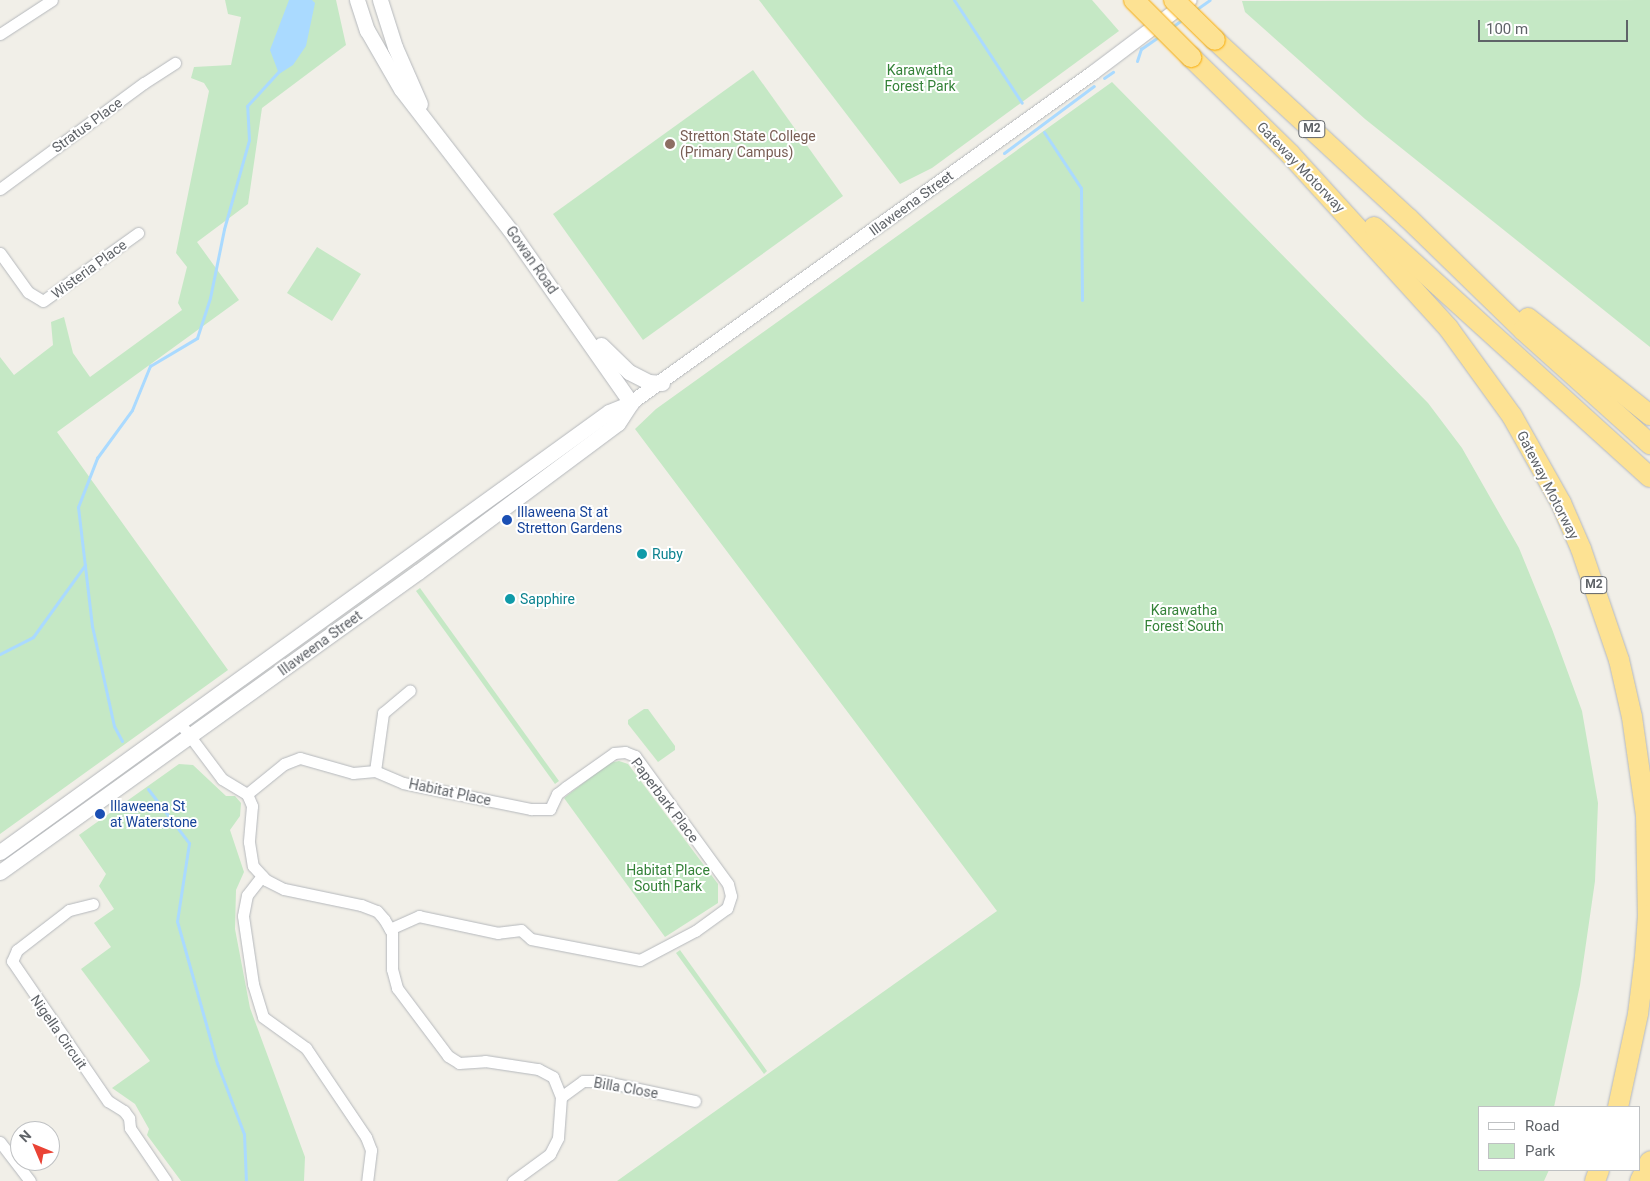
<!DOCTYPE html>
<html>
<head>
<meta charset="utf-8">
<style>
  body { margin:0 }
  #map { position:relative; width:1650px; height:1181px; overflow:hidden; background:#f1efe8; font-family:Roboto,sans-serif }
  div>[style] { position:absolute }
  .green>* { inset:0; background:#c5e8c5 }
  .water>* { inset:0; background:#aadaff }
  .stream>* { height:3px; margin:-1.5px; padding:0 1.5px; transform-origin:1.5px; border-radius:1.5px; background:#aadaff }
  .roads { filter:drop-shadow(0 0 1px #b5b8bc) drop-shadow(0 0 1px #b5b8bc) }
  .minor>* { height:11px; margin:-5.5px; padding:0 5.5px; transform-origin:5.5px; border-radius:5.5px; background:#fff }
  .tertiary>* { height:14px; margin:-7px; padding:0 7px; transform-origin:7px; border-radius:7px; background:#fff }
  .secondary>* { height:15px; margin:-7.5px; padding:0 7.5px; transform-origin:7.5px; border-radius:7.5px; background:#fff }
  .motorway>* { height:20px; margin:-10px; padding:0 10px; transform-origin:10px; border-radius:10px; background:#fde293 }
  .bridges { filter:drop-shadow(0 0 1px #f9ab00) drop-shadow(0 0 1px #f9ab00) }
  .motorway-bridge>* { height:20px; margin:-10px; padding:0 10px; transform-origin:10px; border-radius:10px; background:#fde293 }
  .dots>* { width:14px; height:14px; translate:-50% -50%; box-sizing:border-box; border:2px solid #fff; border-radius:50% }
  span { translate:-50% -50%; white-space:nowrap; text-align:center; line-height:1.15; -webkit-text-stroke:4px #fff; paint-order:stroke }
  .shield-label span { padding:1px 4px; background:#fff; border:1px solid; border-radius:4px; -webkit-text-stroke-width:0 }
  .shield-label { font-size:12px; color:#5f6368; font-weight:700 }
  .park-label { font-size:14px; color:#348238 }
  .street-label { font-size:14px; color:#5f6368 }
  .education-label { font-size:14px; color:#785e54 }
  .left { translate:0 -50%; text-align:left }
  .transit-label { font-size:14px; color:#164399 }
  .culture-label { font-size:14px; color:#0d838f }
  .legend { position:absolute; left:1478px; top:1106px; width:162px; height:65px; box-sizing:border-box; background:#fff; border:1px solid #bfc1c3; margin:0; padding:6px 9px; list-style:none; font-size:15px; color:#5f6368 }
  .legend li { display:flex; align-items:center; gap:10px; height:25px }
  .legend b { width:25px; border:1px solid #bfc1c3 }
  .north { position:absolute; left:10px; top:1121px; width:50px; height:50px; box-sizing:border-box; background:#fff; border:1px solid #bfc1c3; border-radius:50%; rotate:315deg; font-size:14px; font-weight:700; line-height:20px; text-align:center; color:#5f6368 }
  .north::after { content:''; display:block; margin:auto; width:18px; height:22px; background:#ea4335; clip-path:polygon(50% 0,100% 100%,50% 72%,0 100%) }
  .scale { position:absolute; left:1478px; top:20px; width:150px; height:22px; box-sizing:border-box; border:2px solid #5f6368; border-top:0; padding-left:6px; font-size:15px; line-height:18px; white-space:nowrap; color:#5f6368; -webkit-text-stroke:4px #fff; paint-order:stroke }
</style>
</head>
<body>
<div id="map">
  <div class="green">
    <div style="clip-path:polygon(225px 0,336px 0,346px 45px,262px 108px,248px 204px,197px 242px,239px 300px,57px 432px,228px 670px,0 834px,0 357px,14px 375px,53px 345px,51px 322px,64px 317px,73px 353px,90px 377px,182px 310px,178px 303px,187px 267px,176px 253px,209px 91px,204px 83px,191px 78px,194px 67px,231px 65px,241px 17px,228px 14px)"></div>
    <div style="clip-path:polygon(759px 0,1092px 0,1119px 31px,932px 168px,900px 184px)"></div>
    <div style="clip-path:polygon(1650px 0,1650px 347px,1365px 119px,1245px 12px,1242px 1px)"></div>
    <div style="clip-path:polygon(753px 70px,843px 196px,643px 340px,553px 214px)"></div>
    <div style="clip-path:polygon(1112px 82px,1428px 403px,1462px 448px,1519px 548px,1552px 629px,1582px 711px,1598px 803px,1595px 881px,1580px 985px,1554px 1107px,1479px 1107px,1479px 1170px,1549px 1170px,1544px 1181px,617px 1181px,997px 911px,635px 429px,656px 409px)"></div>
    <div style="clip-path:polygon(317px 247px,361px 274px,332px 321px,287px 293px)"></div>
    <div style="clip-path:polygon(420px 588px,559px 781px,555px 784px,416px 591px)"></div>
    <div style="clip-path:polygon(644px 709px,648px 709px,675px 746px,675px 750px,658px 762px,628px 724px,628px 720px)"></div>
    <div style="clip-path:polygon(619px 761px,628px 764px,718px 884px,718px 903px,665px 937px,564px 798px,609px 763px)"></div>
    <div style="clip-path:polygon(179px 764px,193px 765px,226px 796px,235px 796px,241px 803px,240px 816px,230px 830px,244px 872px,236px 890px,235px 929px,250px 1008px,305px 1157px,304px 1181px,181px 1181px,147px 1135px,149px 1129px,135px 1104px,112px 1088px,150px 1061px,81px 969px,111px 947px,94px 923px,114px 909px,99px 886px,106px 874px,79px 835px)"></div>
    <div style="clip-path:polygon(680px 950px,767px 1071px,764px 1074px,676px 953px)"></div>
  </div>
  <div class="water">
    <div style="clip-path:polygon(289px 0,312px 0,315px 3px,306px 46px,293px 65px,279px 74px,270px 50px)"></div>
  </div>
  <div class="stream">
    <div style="left:954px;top:0;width:123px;rotate:56.6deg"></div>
    <div style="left:1194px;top:11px;width:19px;rotate:-35deg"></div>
    <div style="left:1172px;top:27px;width:14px;rotate:-36deg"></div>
    <div style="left:1137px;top:61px;width:13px;rotate:-72deg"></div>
    <div style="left:1141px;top:49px;width:24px;rotate:-35deg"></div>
    <div style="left:1104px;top:78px;width:11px;rotate:-34deg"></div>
    <div style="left:1044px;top:132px;width:67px;rotate:56.5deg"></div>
    <div style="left:1081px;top:188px;width:112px;rotate:89.5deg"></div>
    <div style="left:1004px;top:153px;width:112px;rotate:-36.7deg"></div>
    <div style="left:0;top:654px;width:37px;rotate:-27deg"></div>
    <div style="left:33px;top:637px;width:89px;rotate:-54.2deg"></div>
    <div style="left:122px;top:741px;width:17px;rotate:-118deg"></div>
    <div style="left:114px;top:726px;width:102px;rotate:-102.4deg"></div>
    <div style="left:92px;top:626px;width:120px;rotate:-96.7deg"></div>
    <div style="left:78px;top:507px;width:53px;rotate:-68.8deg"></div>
    <div style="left:97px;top:458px;width:59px;rotate:-53.9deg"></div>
    <div style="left:132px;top:410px;width:48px;rotate:-67.8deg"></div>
    <div style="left:150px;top:366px;width:55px;rotate:-30.8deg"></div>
    <div style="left:197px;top:338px;width:42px;rotate:-72deg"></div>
    <div style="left:210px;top:298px;width:70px;rotate:-78.5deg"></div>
    <div style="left:224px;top:229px;width:92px;rotate:-74.3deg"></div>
    <div style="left:249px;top:140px;width:34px;rotate:-93deg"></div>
    <div style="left:247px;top:106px;width:49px;rotate:-47.5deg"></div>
    <div style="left:148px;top:789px;width:68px;rotate:52.8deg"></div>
    <div style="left:189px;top:843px;width:79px;rotate:98.7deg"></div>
    <div style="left:177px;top:921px;width:148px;rotate:74.3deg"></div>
    <div style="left:217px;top:1063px;width:76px;rotate:69.2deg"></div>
    <div style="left:244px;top:1134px;width:47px;rotate:87.6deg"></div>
  </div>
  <div class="roads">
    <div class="minor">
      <div style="left:0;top:34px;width:62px;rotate:-33.2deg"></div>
      <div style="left:0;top:189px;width:179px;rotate:-36.4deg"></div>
      <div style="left:144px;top:83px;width:37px;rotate:-33deg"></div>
      <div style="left:0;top:253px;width:48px;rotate:54.3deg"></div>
      <div style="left:28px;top:292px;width:17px;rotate:31deg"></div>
      <div style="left:43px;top:301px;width:117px;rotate:-35.6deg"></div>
      <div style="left:180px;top:723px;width:70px;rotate:53.1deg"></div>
      <div style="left:222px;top:779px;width:29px;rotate:31deg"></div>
      <div style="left:247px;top:794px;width:13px;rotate:67deg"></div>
      <div style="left:252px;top:806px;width:36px;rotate:95deg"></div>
      <div style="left:249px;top:842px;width:24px;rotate:81deg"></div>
      <div style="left:253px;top:866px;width:19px;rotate:47deg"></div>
      <div style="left:266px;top:880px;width:20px;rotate:27deg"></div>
      <div style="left:284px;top:889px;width:79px;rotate:11.7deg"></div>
      <div style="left:361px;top:905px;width:17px;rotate:21deg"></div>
      <div style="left:377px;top:911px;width:11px;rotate:49deg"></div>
      <div style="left:384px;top:919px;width:16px;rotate:60deg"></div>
      <div style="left:392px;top:933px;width:36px;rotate:90deg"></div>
      <div style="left:392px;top:969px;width:20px;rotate:75deg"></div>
      <div style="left:397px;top:988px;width:85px;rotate:53.1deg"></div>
      <div style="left:448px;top:1056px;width:13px;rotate:32deg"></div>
      <div style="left:459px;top:1063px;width:26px;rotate:-4deg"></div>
      <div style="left:485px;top:1061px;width:54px;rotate:8.6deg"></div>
      <div style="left:538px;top:1069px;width:17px;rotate:28deg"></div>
      <div style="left:553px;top:1077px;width:22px;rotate:68deg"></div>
      <div style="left:561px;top:1097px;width:41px;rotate:94.2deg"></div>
      <div style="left:558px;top:1138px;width:18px;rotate:117deg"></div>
      <div style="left:550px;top:1154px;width:46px;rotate:143.9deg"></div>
      <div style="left:375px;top:771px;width:59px;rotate:-82.1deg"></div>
      <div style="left:383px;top:713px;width:35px;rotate:-40deg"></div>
      <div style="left:247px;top:794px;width:48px;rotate:-39deg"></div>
      <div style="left:284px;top:764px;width:17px;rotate:-21deg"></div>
      <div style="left:300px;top:758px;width:55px;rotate:15.8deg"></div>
      <div style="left:353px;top:773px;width:22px;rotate:-5deg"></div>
      <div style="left:375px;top:771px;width:30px;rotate:23deg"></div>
      <div style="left:403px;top:783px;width:131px;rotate:11.5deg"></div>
      <div style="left:531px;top:809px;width:19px"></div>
      <div style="left:550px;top:809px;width:17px;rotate:-65deg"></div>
      <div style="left:557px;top:794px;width:11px;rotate:-38deg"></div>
      <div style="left:566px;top:787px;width:59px;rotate:-35.3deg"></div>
      <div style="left:614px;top:753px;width:11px;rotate:-5deg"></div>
      <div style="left:625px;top:752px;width:11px;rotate:22deg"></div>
      <div style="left:635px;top:756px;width:158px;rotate:54deg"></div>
      <div style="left:728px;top:884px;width:12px;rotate:76deg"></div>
      <div style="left:731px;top:896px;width:13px;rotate:108deg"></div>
      <div style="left:727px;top:908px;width:39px;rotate:144deg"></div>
      <div style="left:695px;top:931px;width:62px;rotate:152.2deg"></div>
      <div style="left:640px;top:960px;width:111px;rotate:-169.1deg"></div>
      <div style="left:531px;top:939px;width:13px;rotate:-138deg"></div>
      <div style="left:521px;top:930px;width:23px;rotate:173deg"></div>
      <div style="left:498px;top:933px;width:81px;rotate:-167.9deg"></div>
      <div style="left:419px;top:916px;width:32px;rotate:156deg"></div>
      <div style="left:262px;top:876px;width:24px;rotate:128deg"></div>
      <div style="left:247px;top:895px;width:21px;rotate:101deg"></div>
      <div style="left:243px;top:916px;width:69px;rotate:81.6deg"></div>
      <div style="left:253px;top:984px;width:34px;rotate:73deg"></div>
      <div style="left:263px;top:1017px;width:53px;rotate:35.8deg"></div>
      <div style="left:306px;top:1048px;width:107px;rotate:56deg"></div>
      <div style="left:366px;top:1137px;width:14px;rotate:69deg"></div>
      <div style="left:371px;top:1150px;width:31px;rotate:97deg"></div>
      <div style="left:93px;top:904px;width:25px;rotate:166deg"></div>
      <div style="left:69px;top:910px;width:66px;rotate:142.4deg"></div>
      <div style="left:17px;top:950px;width:12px;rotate:114deg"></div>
      <div style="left:12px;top:961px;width:170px;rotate:55.6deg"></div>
      <div style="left:108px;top:1101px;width:19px;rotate:32deg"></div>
      <div style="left:124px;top:1111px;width:9px;rotate:54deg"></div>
      <div style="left:129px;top:1118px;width:10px;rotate:84deg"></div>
      <div style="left:130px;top:1128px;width:64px;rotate:55.8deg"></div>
      <div style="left:561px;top:1097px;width:27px;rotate:-36deg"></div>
      <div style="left:583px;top:1081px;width:19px"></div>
      <div style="left:602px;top:1081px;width:95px;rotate:12.1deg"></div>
      <div style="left:0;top:1142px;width:49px;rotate:52.4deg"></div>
    </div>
    <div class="tertiary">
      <div style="left:631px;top:403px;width:568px;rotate:-35.54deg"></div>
      <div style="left:1093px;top:73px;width:121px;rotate:-37deg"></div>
    </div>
    <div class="secondary">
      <div style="left:357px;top:0;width:32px;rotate:72deg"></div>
      <div style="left:367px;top:30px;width:68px;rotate:60deg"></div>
      <div style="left:401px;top:89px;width:178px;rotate:52.3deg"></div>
      <div style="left:510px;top:230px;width:211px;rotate:55deg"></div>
      <div style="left:380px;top:0;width:49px;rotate:72.3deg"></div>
      <div style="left:395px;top:47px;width:62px;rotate:66.3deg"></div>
      <div style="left:601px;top:345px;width:39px;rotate:44deg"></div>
      <div style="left:629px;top:372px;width:22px;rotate:27deg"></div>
      <div style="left:649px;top:382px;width:13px;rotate:4deg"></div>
      <div style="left:0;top:852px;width:751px;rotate:-35.85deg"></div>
      <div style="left:609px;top:412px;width:24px;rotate:-22deg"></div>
      <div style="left:0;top:872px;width:515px;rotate:-35.67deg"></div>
      <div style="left:418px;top:572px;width:249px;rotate:-36.7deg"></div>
      <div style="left:618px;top:423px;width:24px;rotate:-57deg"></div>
    </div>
    <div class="motorway">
      <div style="left:1215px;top:40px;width:263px;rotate:42.7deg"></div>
      <div style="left:1408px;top:218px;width:161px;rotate:44.2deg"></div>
      <div style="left:1523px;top:330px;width:171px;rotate:41.9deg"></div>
      <div style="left:1191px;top:57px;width:139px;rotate:44.4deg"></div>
      <div style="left:1290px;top:154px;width:236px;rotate:47.7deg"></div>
      <div style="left:1449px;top:329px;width:107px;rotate:54.1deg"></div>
      <div style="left:1512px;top:416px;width:100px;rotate:60.6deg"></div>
      <div style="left:1561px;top:503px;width:50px;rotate:66.5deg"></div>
      <div style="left:1581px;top:549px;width:117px;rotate:71.1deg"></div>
      <div style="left:1619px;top:660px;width:58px;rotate:77.2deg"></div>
      <div style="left:1632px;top:717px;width:99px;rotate:81.9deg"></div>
      <div style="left:1646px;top:815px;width:100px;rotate:88.9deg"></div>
      <div style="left:1648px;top:915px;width:42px;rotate:94.1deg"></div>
      <div style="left:1645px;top:957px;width:57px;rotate:97deg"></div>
      <div style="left:1638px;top:1014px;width:95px;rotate:102.1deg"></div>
      <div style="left:1374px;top:227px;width:372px;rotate:42.2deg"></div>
      <div style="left:1528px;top:318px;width:156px;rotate:38.5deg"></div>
      <div style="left:1595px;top:1181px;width:12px;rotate:-70deg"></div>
      <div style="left:1640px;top:1181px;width:22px;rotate:-63deg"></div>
    </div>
  </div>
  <div class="bridges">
    <div class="motorway-bridge">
      <div style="left:1134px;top:0;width:81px;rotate:45deg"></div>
      <div style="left:1174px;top:0;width:57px;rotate:44.3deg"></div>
    </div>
  </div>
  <div class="dots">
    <div style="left:670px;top:144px;background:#8d6e63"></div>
    <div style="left:507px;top:520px;background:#1a4fb4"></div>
    <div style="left:642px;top:554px;background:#0f9aa8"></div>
    <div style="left:510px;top:599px;background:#0f9aa8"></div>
    <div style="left:100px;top:814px;background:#1a4fb4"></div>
  </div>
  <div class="shield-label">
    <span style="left:1312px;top:129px">M2</span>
    <span style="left:1594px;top:585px">M2</span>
  </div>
  <div class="park-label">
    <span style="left:920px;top:78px">Karawatha<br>Forest Park</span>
    <span style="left:1184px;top:618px">Karawatha<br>Forest South</span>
    <span style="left:668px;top:878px">Habitat Place<br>South Park</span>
  </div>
  <div class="street-label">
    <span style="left:87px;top:125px;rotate:-36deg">Stratus Place</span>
    <span style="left:1301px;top:167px;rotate:46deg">Gateway Motorway</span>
    <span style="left:911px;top:203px;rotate:-36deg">Illaweena Street</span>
    <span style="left:532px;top:260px;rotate:55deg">Gowan Road</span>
    <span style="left:89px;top:269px;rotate:-36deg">Wisteria Place</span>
    <span style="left:1548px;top:485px;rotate:63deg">Gateway Motorway</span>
    <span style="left:320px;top:643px;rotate:-36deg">Illaweena Street</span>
    <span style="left:450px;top:792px;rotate:12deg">Habitat Place</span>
    <span style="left:665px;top:800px;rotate:53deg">Paperbark Place</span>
    <span style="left:59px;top:1032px;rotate:55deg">Nigella Circuit</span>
    <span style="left:626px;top:1088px;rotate:10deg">Billa Close</span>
  </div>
  <div class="education-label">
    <span class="left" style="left:680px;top:144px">Stretton State College<br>(Primary Campus)</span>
  </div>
  <div class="transit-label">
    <span class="left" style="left:517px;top:520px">Illaweena St at<br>Stretton Gardens</span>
    <span class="left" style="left:110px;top:814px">Illaweena St<br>at Waterstone</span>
  </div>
  <div class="culture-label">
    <span class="left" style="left:652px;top:554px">Ruby</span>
    <span class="left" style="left:520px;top:599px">Sapphire</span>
  </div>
  <ul class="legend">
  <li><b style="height:6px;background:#fff"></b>Road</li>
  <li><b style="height:14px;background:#c5e8c5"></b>Park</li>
  </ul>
  <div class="north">N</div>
  <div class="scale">100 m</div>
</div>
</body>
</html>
